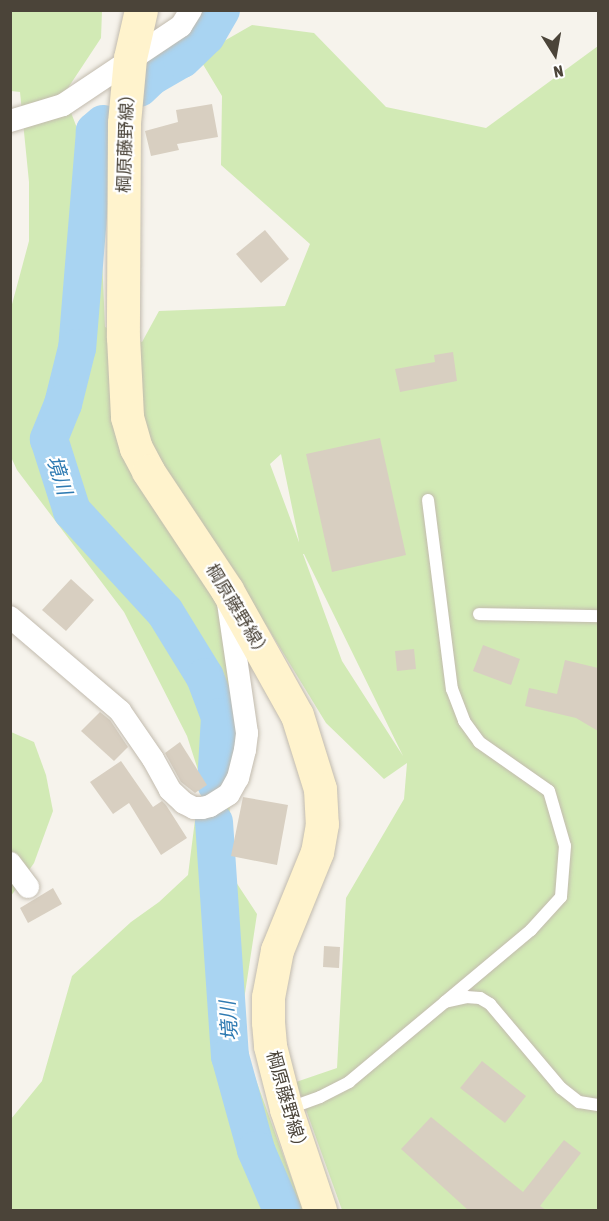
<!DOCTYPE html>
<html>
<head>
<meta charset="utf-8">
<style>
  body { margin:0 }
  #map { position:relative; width:609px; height:1221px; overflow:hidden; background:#f6f3ec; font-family:"Asap Condensed","Noto Sans JP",sans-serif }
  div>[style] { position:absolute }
  .green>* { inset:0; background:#d2eab5 }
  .river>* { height:38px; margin:-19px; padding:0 19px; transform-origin:19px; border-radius:19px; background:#a9d4f2 }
  .building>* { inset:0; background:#d8cfc1 }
  .roads { filter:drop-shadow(0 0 2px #c2bbae) drop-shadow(0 0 2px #c2bbae) }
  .lane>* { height:12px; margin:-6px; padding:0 6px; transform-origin:6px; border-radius:6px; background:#fff }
  .street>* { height:22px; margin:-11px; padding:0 11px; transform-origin:11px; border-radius:11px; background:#fff }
  .secondary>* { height:33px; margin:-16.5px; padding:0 16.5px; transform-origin:16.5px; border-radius:16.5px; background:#fff3cd }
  span { translate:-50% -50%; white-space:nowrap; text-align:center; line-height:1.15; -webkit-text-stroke:4.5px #fff; paint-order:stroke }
  .street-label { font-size:18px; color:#4b4439 }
  .water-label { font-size:20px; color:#2e7ab2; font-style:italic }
  .frame { position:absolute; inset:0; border:12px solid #4b4439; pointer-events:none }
  .north { position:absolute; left:525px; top:24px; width:60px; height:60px; -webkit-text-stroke:4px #fff; paint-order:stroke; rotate:169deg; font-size:16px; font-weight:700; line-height:24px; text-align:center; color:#4b4439 }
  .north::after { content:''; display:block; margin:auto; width:21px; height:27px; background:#4b4439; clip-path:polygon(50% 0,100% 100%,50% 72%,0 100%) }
</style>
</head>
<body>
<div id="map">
  <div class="green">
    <div style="clip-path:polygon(evenodd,11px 11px,102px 11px,101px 38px,64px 94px,99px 186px,105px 327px,142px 342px,159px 311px,285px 306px,310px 244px,221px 165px,222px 96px,198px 56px,252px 25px,314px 33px,386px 107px,486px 128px,598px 46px,598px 1210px,342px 1210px,296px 1082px,337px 1068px,346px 898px,404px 799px,407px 763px,384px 779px,326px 723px,266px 625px,230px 679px,228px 760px,232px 876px,257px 914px,239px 1033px,303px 1210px,11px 1210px,11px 1119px,42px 1081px,72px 976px,131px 922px,159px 902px,188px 875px,195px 820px,207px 798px,187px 736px,124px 612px,17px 470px,11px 457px,11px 308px,29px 241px,29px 182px,20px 92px,11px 91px,11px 11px,281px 454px,299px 541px,299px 542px,270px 464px,281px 454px,11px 11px,303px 554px,304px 554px,403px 756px,342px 661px,303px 554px)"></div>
    <div style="clip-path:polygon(11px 732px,34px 742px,46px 775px,53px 811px,34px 863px,11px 896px)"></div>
  </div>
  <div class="river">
    <div style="left:139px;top:88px;width:18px;rotate:-43deg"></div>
    <div style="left:152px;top:76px;width:34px;rotate:-30deg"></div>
    <div style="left:182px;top:59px;width:33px;rotate:-44deg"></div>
    <div style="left:206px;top:36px;width:30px;rotate:-60deg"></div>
    <div style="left:103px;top:124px;width:11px;rotate:139deg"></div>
    <div style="left:95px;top:131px;width:218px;rotate:94.7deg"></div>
    <div style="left:77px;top:348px;width:58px;rotate:104deg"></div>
    <div style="left:63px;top:404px;width:38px;rotate:112deg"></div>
    <div style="left:49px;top:439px;width:76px;rotate:72.3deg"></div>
    <div style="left:72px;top:511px;width:137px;rotate:47.4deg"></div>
    <div style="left:165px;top:612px;width:76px;rotate:58.4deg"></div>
    <div style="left:205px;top:677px;width:43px;rotate:69.4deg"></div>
    <div style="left:220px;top:717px;width:67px;rotate:93.4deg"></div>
    <div style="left:214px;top:822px;width:235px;rotate:86.1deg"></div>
    <div style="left:230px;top:1056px;width:98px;rotate:74.5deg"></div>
    <div style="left:256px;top:1150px;width:65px;rotate:66.6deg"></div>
  </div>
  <div class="building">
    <div style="clip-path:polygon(212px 104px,218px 137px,177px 144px,179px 150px,151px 156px,145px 131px,178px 122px,176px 110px)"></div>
    <div style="clip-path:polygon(265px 230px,289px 259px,261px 283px,236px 254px)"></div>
    <div style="clip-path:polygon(453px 352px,457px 381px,400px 392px,395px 369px,435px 362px,434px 355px)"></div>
    <div style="clip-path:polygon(380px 438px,406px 555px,332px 572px,306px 454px)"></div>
    <div style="clip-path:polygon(71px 579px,94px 600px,66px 631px,42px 610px)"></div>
    <div style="clip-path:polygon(483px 645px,520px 659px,511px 685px,473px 671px)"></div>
    <div style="clip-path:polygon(414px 649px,416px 669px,397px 671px,395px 651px)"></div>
    <div style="clip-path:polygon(565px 660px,598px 668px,598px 731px,576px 718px,525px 706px,529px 688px,557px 694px)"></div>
    <div style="clip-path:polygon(100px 712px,110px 720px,128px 747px,114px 761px,81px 731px)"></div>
    <div style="clip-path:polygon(180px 742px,207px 785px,195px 793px,181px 782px,165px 753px)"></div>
    <div style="clip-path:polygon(121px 761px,153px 807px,162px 801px,166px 805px,187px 838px,161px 855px,129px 803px,113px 814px,90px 782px)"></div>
    <div style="clip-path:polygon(243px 797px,288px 805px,277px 865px,231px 856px)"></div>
    <div style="clip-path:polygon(53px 888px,62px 904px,28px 923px,20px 908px)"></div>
    <div style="clip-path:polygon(324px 946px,340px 947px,339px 968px,323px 967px)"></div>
    <div style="clip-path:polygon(482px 1061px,526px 1096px,505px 1123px,460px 1088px)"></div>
    <div style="clip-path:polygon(431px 1117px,523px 1192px,564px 1140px,581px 1153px,540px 1206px,546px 1210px,468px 1210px,401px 1149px)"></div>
  </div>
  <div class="roads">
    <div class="lane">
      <div style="left:428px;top:500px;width:191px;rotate:82.8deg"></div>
      <div style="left:452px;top:689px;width:34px;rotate:69deg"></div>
      <div style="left:464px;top:721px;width:26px;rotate:54deg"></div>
      <div style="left:479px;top:742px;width:85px;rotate:35deg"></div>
      <div style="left:549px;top:791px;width:57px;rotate:73.8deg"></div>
      <div style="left:565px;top:846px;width:51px;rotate:94.5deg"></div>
      <div style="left:561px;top:897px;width:45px;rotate:132.3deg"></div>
      <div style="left:531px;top:930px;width:112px;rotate:140.1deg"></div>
      <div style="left:479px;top:614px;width:119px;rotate:1deg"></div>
      <div style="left:287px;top:1109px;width:35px;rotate:-20deg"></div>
      <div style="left:320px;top:1097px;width:33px;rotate:-27deg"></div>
      <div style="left:349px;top:1082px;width:125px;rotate:-39.8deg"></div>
      <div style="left:445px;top:1002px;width:22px;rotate:-13deg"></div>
      <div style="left:466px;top:997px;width:14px;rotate:4deg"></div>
      <div style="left:480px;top:998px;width:12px;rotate:31deg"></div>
      <div style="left:490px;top:1004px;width:110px;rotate:49.8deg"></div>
      <div style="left:561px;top:1088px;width:23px;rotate:38deg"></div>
      <div style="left:579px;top:1102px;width:19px;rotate:9deg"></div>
    </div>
    <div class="street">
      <div style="left:10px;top:121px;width:55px;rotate:-16.8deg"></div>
      <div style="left:63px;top:105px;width:142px;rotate:-33.8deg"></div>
      <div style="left:181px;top:26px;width:19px;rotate:-58deg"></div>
      <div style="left:10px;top:617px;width:145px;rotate:40.5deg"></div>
      <div style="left:120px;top:711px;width:58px;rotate:55.5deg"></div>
      <div style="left:153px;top:759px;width:35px;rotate:61deg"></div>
      <div style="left:170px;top:790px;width:19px;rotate:43deg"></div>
      <div style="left:184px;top:803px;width:11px;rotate:27deg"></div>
      <div style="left:194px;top:808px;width:8px"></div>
      <div style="left:202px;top:808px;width:8px;rotate:-14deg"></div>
      <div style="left:210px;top:806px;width:22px;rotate:-32deg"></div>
      <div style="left:229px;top:794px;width:18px;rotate:-61deg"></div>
      <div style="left:238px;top:778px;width:29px;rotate:-76deg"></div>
      <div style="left:245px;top:750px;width:17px;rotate:-83deg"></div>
      <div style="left:247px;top:733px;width:131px;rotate:-98.3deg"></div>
      <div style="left:10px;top:863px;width:30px;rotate:53deg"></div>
    </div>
    <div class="secondary">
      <div style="left:141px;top:10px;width:49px;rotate:102.9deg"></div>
      <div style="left:130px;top:58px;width:65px;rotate:95.3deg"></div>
      <div style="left:124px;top:123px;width:214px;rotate:90.3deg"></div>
      <div style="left:123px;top:337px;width:80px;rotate:87.1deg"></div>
      <div style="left:127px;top:417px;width:32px;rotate:74deg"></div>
      <div style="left:136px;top:448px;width:26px;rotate:62deg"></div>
      <div style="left:148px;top:471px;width:143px;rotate:56.4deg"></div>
      <div style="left:227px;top:590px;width:143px;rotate:60.8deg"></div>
      <div style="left:297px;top:715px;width:77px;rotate:72.7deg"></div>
      <div style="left:320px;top:789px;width:35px;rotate:87deg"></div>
      <div style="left:322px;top:824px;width:28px;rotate:100deg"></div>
      <div style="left:317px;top:852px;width:106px;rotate:112.2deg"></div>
      <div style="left:277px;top:950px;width:48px;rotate:100.8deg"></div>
      <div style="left:268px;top:997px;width:25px;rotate:90deg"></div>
      <div style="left:268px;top:1022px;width:24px;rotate:85deg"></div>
      <div style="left:270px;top:1046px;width:65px;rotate:75.7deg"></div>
      <div style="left:286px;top:1109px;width:107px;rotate:71.4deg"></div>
    </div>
  </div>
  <div class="street-label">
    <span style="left:126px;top:139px;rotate:-88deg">棡原藤野線）</span>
    <span style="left:238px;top:612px;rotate:59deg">棡原藤野線）</span>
    <span style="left:287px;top:1103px;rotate:74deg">棡原藤野線）</span>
  </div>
  <div class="water-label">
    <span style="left:60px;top:475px;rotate:72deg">境川</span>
    <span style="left:228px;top:1021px;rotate:-94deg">境川</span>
  </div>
  <div class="frame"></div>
  <div class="north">N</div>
</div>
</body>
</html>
